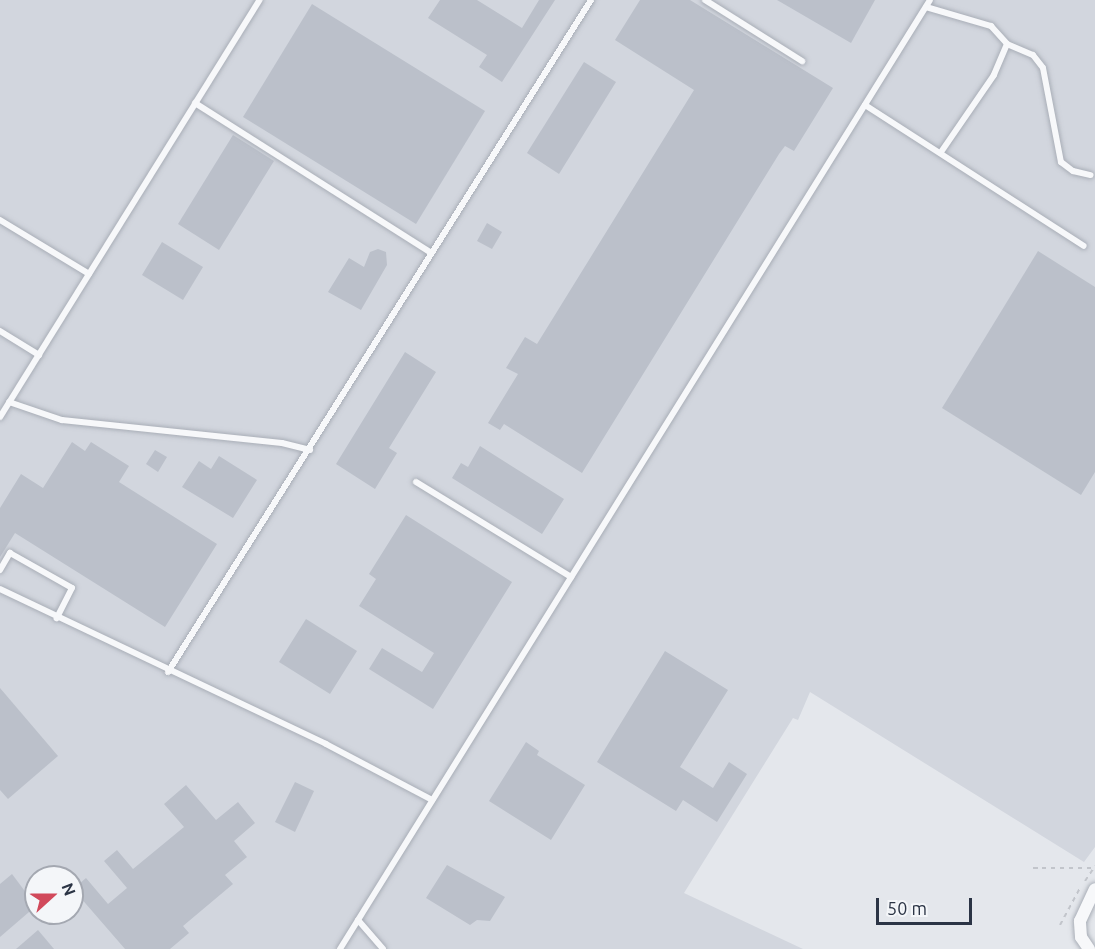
<!DOCTYPE html>
<html>
<head>
<meta charset="utf-8">
<style>
  body { margin:0 }
  #map { position:relative; width:1095px; height:949px; overflow:hidden; background:#e4e7ec; font-family:Ubuntu,sans-serif }
  div>[style] { position:absolute }
  .built>* { inset:0; background:#d2d6de }
  .building>* { inset:0; background:#bbc0ca }
  .path>* { height:2px; margin-top:-1px; transform-origin:0; background:repeating-linear-gradient(90deg,#c2c5cb 0 4.5px,transparent 0 9px) }
  .roads { filter:drop-shadow(0 0 2px #a9aeb7) drop-shadow(0 0 2px #a9aeb7) }
  .service>* { height:6px; margin:-3px; padding:0 3px; transform-origin:3px; border-radius:3px; background:#f7f8fa }
  .minor>* { height:12px; margin:-6px; padding:0 6px; transform-origin:6px; border-radius:6px; background:#f7f8fa }
  span { translate:-50% -50%; white-space:nowrap; text-align:center; line-height:1.15; -webkit-text-stroke:5px #f4f6f9; paint-order:stroke }
  .north { position:absolute; left:24px; top:865px; width:60px; height:60px; box-sizing:border-box; background:#f4f6f9; border:2px solid #a4a8b1; border-radius:50%; rotate:69deg; font-size:16px; font-weight:700; line-height:24px; text-align:center; color:#2b3445 }
  .north::after { content:''; display:block; margin:auto; width:21px; height:27px; background:#d1495b; clip-path:polygon(50% 0,100% 100%,50% 72%,0 100%) }
  .scale { position:absolute; left:876px; top:898px; width:96px; height:27px; box-sizing:border-box; border:3px solid #2b3445; border-top:0; padding-left:8px; font-size:18px; line-height:21px; white-space:nowrap; color:#2b3445; -webkit-text-stroke:4px #f4f6f9; paint-order:stroke }
</style>
</head>
<body>
<div id="map">
  <div class="built">
    <div style="clip-path:polygon(evenodd,0 0,1095px 0,1095px 847px,1084px 862px,810px 692px,798px 720px,793px 718px,684px 893px,803px 949px,0 949px,0 0,36px 877px,72px 877px,72px 913px,36px 913px,36px 877px)"></div>
  </div>
  <div class="building">
    <div style="clip-path:polygon(440px 0,477px 0,522px 28px,539px 0,555px 0,502px 82px,479px 67px,487px 55px,428px 18px)"></div>
    <div style="clip-path:polygon(640px 0,690px 0,833px 88px,794px 151px,785px 146px,779px 154px,582px 473px,504px 424px,500px 430px,488px 423px,518px 374px,506px 368px,525px 337px,537px 344px,694px 90px,615px 40px)"></div>
    <div style="clip-path:polygon(777px 0,875px 0,851px 43px)"></div>
    <div style="clip-path:polygon(312px 4px,485px 111px,416px 224px,243px 117px)"></div>
    <div style="clip-path:polygon(584px 62px,616px 82px,559px 174px,527px 153px)"></div>
    <div style="clip-path:polygon(233px 135px,274px 161px,219px 250px,178px 224px)"></div>
    <div style="clip-path:polygon(487px 223px,502px 232px,492px 249px,477px 241px)"></div>
    <div style="clip-path:polygon(162px 242px,203px 267px,183px 300px,142px 275px)"></div>
    <div style="clip-path:polygon(378px 249px,386px 252px,387px 265px,361px 310px,328px 292px,349px 258px,364px 267px,370px 252px)"></div>
    <div style="clip-path:polygon(1038px 251px,1095px 287px,1095px 472px,1081px 495px,942px 408px)"></div>
    <div style="clip-path:polygon(405px 352px,436px 372px,389px 448px,397px 453px,375px 489px,336px 464px)"></div>
    <div style="clip-path:polygon(72px 442px,85px 451px,91px 442px,129px 466px,119px 482px,217px 544px,165px 627px,15px 533px,0 557px,0 508px,21px 474px,43px 488px)"></div>
    <div style="clip-path:polygon(480px 446px,564px 499px,542px 534px,452px 478px,461px 463px,468px 467px)"></div>
    <div style="clip-path:polygon(155px 450px,167px 457px,158px 472px,146px 464px)"></div>
    <div style="clip-path:polygon(219px 456px,257px 480px,233px 518px,182px 487px,199px 461px,211px 469px)"></div>
    <div style="clip-path:polygon(406px 515px,512px 582px,433px 709px,369px 669px,382px 648px,422px 672px,434px 653px,359px 606px,376px 579px,369px 574px)"></div>
    <div style="clip-path:polygon(306px 619px,357px 651px,330px 694px,279px 662px)"></div>
    <div style="clip-path:polygon(665px 651px,728px 690px,680px 767px,713px 788px,729px 762px,747px 774px,717px 822px,683px 800px,676px 811px,597px 762px)"></div>
    <div style="clip-path:polygon(0 688px,58px 756px,8px 799px,0 790px)"></div>
    <div style="clip-path:polygon(526px 742px,539px 751px,537px 755px,585px 785px,551px 840px,489px 801px)"></div>
    <div style="clip-path:polygon(295px 782px,314px 791px,295px 832px,275px 822px)"></div>
    <div style="clip-path:polygon(186px 785px,216px 820px,238px 802px,255px 823px,234px 841px,247px 857px,225px 875px,233px 884px,183px 926px,189px 933px,170px 949px,125px 949px,73px 889px,86px 878px,108px 904px,127px 888px,104px 861px,117px 850px,133px 869px,184px 827px,164px 804px)"></div>
    <div style="clip-path:polygon(447px 865px,505px 897px,490px 921px,477px 920px,470px 925px,426px 898px)"></div>
    <div style="clip-path:polygon(12px 874px,36px 906px,0 937px,0 884px)"></div>
    <div style="clip-path:polygon(38px 930px,54px 949px,16px 949px)"></div>
  </div>
  <div class="path">
    <div style="left:1033px;top:868px;width:60px"></div>
    <div style="left:1085px;top:881px;width:18px;rotate:-56deg"></div>
    <div style="left:1060px;top:925px;width:42px;rotate:-61.6deg"></div>
  </div>
  <div class="roads">
    <div class="service">
      <div style="left:705px;top:0;width:115px;rotate:32.2deg"></div>
      <div style="left:926px;top:7px;width:68px;rotate:16.3deg"></div>
      <div style="left:991px;top:26px;width:24px;rotate:48deg"></div>
      <div style="left:1007px;top:44px;width:34px;rotate:113deg"></div>
      <div style="left:994px;top:75px;width:93px;rotate:124.5deg"></div>
      <div style="left:1007px;top:44px;width:28px;rotate:23deg"></div>
      <div style="left:1033px;top:55px;width:16px;rotate:52deg"></div>
      <div style="left:1043px;top:68px;width:96px;rotate:79.2deg"></div>
      <div style="left:1061px;top:162px;width:15px;rotate:37deg"></div>
      <div style="left:1073px;top:171px;width:18px;rotate:13deg"></div>
      <div style="left:195px;top:103px;width:280px;rotate:32.4deg"></div>
      <div style="left:865px;top:105px;width:260px;rotate:32.8deg"></div>
      <div style="left:0;top:220px;width:104px;rotate:31.2deg"></div>
      <div style="left:0;top:331px;width:46px;rotate:31.6deg"></div>
      <div style="left:9px;top:402px;width:56px;rotate:18.8deg"></div>
      <div style="left:62px;top:420px;width:221px;rotate:6deg"></div>
      <div style="left:282px;top:443px;width:29px;rotate:14deg"></div>
      <div style="left:0;top:417px;width:491px;rotate:-58.1deg"></div>
      <div style="left:416px;top:482px;width:182px;rotate:31.5deg"></div>
      <div style="left:0;top:570px;width:20px;rotate:-60deg"></div>
      <div style="left:10px;top:553px;width:71px;rotate:29.4deg"></div>
      <div style="left:72px;top:588px;width:34px;rotate:117deg"></div>
      <div style="left:0;top:589px;width:361px;rotate:25.4deg"></div>
      <div style="left:326px;top:744px;width:120px;rotate:27.8deg"></div>
      <div style="left:168px;top:672px;width:794px;rotate:-57.81deg"></div>
      <div style="left:358px;top:920px;width:38px;rotate:49deg"></div>
      <div style="left:340px;top:949px;width:1117px;rotate:-58.13deg"></div>
    </div>
    <div class="minor">
      <div style="left:1089px;top:949px;width:14px;rotate:-124deg"></div>
      <div style="left:1081px;top:937px;width:16px;rotate:-94deg"></div>
      <div style="left:1080px;top:921px;width:35px;rotate:-65deg"></div>
    </div>
  </div>
  <div class="north">N</div>
  <div class="scale">50 m</div>
</div>
</body>
</html>
